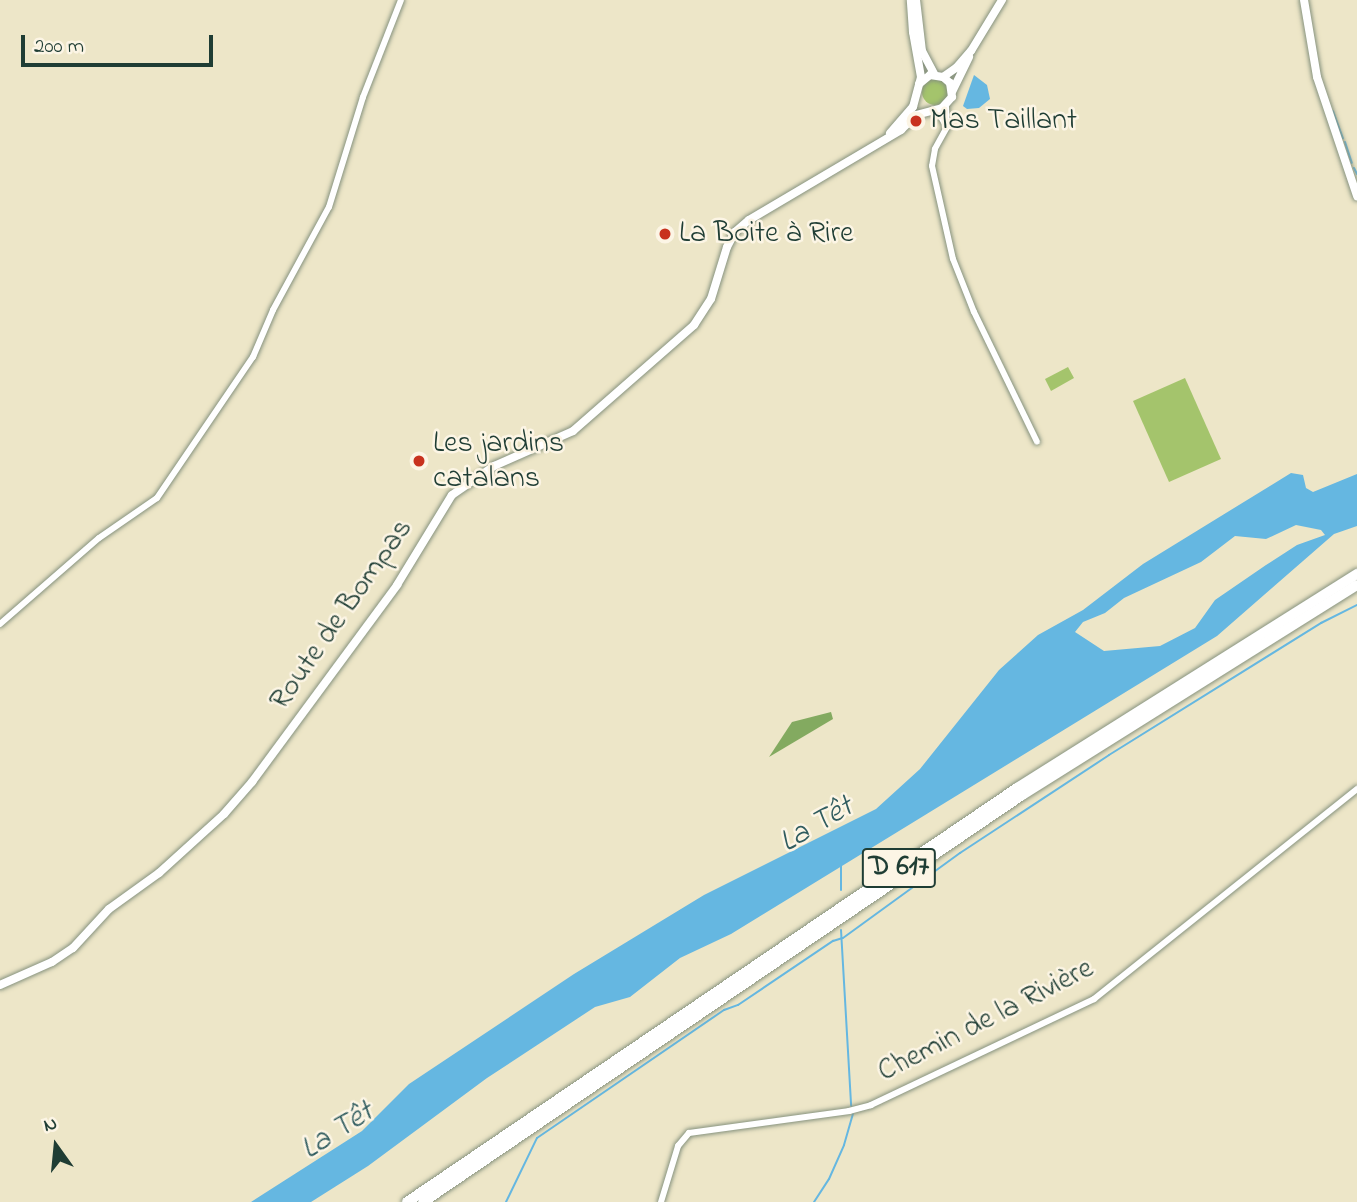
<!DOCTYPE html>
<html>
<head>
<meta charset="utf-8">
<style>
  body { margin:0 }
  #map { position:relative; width:1357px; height:1202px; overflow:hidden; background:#ede6c8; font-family:"Indie Flower",sans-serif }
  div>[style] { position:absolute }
  .green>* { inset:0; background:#a4c46c }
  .round { border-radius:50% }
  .forest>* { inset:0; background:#83aa60 }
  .water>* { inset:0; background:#65b7e1 }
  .stream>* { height:2px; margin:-1px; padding:0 1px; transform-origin:1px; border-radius:1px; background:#65b7e1 }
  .roads { filter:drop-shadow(0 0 2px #86927e) drop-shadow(0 0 2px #86927e) }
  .minor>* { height:6px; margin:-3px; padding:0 3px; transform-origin:3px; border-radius:3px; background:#fff }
  .secondary>* { height:8px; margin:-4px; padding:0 4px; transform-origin:4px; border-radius:4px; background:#fff }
  .trunk>* { height:10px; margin:-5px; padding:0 5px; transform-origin:5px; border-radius:5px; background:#fff }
  .dots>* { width:19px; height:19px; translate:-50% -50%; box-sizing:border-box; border:4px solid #fcf5e5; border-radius:50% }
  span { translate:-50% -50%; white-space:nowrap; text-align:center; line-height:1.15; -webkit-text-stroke:5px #fcf5e5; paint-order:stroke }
  .shield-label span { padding:2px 5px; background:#fcf5e5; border:2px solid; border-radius:5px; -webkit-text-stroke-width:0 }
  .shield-label { font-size:28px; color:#1f3d34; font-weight:700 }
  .poi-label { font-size:30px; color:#1f3d34 }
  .left { translate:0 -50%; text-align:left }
  .street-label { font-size:30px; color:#1f3d34 }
  .water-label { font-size:32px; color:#305c5f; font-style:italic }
  .north { position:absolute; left:21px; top:1111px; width:70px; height:70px; -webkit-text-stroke:5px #fcf5e5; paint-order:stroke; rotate:345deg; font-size:19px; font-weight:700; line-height:28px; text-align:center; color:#1f3d34 }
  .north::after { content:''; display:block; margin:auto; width:24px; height:32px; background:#1f3d34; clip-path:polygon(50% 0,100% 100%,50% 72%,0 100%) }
  .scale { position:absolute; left:21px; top:35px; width:192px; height:32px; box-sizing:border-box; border:4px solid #1f3d34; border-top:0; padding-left:9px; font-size:21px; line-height:24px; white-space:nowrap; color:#1f3d34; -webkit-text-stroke:5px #fcf5e5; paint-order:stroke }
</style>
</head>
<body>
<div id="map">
  <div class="green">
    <div class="round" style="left:922px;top:79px;width:26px;height:26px"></div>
    <div style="clip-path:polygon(1068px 367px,1074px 378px,1051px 391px,1045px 379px)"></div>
    <div style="clip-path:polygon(1185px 378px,1221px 459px,1169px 482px,1133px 401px)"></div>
  </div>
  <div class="forest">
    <div style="clip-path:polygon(831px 712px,833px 719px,769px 757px,792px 722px)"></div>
  </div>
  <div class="water">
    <div style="clip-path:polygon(974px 75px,987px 85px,990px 99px,979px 108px,967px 109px,963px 106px)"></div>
    <div style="clip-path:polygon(evenodd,1291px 473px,1303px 475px,1306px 488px,1313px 492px,1357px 474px,1357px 526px,1334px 534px,1217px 636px,731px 934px,680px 958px,630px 997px,595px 1007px,487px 1078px,368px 1166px,311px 1202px,251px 1202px,362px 1131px,409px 1084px,574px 974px,704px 895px,876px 809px,920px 769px,999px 670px,1038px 635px,1083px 610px,1143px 564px,1291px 473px,1296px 525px,1321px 530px,1325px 535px,1297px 545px,1266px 565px,1215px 600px,1195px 628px,1160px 646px,1104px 651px,1075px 632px,1083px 622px,1105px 613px,1124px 598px,1201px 562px,1235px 536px,1266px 539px,1296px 525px)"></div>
  </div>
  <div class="stream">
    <div style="left:1333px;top:111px;width:29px;rotate:70deg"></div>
    <div style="left:1345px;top:142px;width:22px;rotate:72deg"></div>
    <div style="left:1354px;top:168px;width:7px;rotate:63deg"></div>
    <div style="left:841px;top:866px;width:24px;rotate:90deg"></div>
    <div style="left:841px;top:930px;width:176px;rotate:86.7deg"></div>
    <div style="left:506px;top:1202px;width:71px;rotate:-64.2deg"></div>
    <div style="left:537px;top:1138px;width:227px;rotate:-34.4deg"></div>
    <div style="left:724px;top:1010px;width:15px;rotate:-20deg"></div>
    <div style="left:738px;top:1005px;width:115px;rotate:-34deg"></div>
    <div style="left:833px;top:941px;width:10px;rotate:-17deg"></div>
    <div style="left:843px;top:938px;width:145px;rotate:-36deg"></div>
    <div style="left:960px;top:853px;width:178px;rotate:-33.3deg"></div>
    <div style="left:1109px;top:755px;width:250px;rotate:-31.9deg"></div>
    <div style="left:1321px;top:623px;width:40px;rotate:-26.6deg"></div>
    <div style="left:814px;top:1202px;width:27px;rotate:-57deg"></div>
    <div style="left:829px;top:1179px;width:37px;rotate:-66deg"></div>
    <div style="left:844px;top:1145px;width:32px;rotate:-74deg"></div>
  </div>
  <div class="roads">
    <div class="minor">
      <div style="left:937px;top:110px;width:20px;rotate:60deg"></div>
      <div style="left:947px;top:127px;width:21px;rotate:-93deg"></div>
      <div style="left:947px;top:127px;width:25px;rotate:119deg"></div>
      <div style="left:935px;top:149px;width:17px;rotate:100deg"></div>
      <div style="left:932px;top:166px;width:95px;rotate:77.3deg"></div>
      <div style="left:953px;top:259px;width:57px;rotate:68.4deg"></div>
      <div style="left:974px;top:312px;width:144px;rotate:64.1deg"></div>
      <div style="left:0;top:624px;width:131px;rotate:-41deg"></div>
      <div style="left:99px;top:538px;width:70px;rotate:-34.6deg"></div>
      <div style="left:157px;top:498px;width:171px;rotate:-55.8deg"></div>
      <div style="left:253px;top:357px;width:51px;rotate:-66.9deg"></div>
      <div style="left:273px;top:310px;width:117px;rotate:-61.5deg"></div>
      <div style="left:329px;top:207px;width:115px;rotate:-72.8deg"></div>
      <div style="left:363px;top:97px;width:104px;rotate:-68.6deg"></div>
      <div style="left:661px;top:1202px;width:59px;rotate:-73.1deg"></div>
      <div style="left:678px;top:1146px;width:17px;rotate:-50deg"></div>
      <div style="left:689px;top:1133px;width:162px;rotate:-7.8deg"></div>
      <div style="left:849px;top:1111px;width:23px;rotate:-15deg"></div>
      <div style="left:871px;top:1105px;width:247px;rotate:-25.4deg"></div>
      <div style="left:1094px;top:999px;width:337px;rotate:-38.6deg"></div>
    </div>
    <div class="secondary">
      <div style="left:916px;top:0;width:51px;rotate:83.3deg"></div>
      <div style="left:922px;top:51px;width:27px;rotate:62deg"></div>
      <div style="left:1304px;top:0;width:78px;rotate:80.4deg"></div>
      <div style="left:1317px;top:77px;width:126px;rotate:71.4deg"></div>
      <div style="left:943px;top:77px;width:16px;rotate:-35deg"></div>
      <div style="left:956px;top:68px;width:23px;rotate:-49deg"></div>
      <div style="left:971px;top:51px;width:60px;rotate:-58.7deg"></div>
      <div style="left:952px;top:92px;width:39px;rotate:-64deg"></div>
      <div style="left:890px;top:133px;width:35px;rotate:-49deg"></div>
      <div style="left:913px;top:107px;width:31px;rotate:-75deg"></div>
      <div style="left:921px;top:77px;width:46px;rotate:-100.1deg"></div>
      <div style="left:913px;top:32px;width:32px;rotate:-94deg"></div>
      <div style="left:0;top:985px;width:57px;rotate:-23.9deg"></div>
      <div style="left:52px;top:962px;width:25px;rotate:-34deg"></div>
      <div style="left:73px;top:948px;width:53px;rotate:-47.3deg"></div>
      <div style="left:109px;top:909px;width:62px;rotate:-35.8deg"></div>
      <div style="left:159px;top:873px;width:88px;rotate:-42.2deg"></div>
      <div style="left:224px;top:814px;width:43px;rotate:-48.8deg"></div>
      <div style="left:252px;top:782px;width:245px;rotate:-53.6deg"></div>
      <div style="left:397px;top:585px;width:105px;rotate:-58.6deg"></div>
      <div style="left:452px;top:495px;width:51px;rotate:-34.6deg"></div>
      <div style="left:494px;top:466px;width:86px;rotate:-23.9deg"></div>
      <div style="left:573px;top:431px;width:161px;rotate:-41.2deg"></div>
      <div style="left:694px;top:325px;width:31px;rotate:-57deg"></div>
      <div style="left:711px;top:299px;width:54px;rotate:-72.9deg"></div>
      <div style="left:727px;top:247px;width:17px;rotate:-62deg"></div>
      <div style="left:735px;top:232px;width:18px;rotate:-41deg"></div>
      <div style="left:749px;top:220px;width:177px;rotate:-30.6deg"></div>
      <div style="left:901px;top:130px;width:21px;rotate:-45deg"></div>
      <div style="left:916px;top:115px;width:27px;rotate:-15deg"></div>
      <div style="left:942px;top:108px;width:15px;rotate:-48deg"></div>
      <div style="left:952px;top:97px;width:14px;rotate:-98deg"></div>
      <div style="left:950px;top:83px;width:9px;rotate:-139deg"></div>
      <div style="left:943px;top:77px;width:13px;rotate:-171deg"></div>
      <div style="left:930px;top:75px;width:14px;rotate:141deg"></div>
    </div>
    <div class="trunk">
      <div style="left:407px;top:1202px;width:737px;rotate:-34.16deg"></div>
      <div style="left:1017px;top:788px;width:402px;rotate:-32.2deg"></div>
      <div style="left:423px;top:1202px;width:724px;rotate:-34.19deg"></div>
      <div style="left:1022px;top:795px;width:395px;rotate:-32.1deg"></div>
    </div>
  </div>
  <div class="dots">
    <div style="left:916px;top:121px;background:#c8321e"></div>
    <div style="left:665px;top:234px;background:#c8321e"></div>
    <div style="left:419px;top:461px;background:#c8321e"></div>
  </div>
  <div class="shield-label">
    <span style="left:899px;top:868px">D 617</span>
  </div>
  <div class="poi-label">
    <span class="left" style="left:930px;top:121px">Mas Taillant</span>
    <span class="left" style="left:679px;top:234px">La Boite à Rire</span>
    <span class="left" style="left:433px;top:461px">Les jardins<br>catalans</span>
  </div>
  <div class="street-label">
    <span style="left:342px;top:615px;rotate:-55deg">Route de Bompas</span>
    <span style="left:986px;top:1021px;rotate:-27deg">Chemin de la Rivière</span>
  </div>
  <div class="water-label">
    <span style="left:817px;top:826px;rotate:-31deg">La Têt</span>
    <span style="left:338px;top:1132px;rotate:-33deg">La Têt</span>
  </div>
  <div class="north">N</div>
  <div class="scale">200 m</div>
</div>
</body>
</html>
